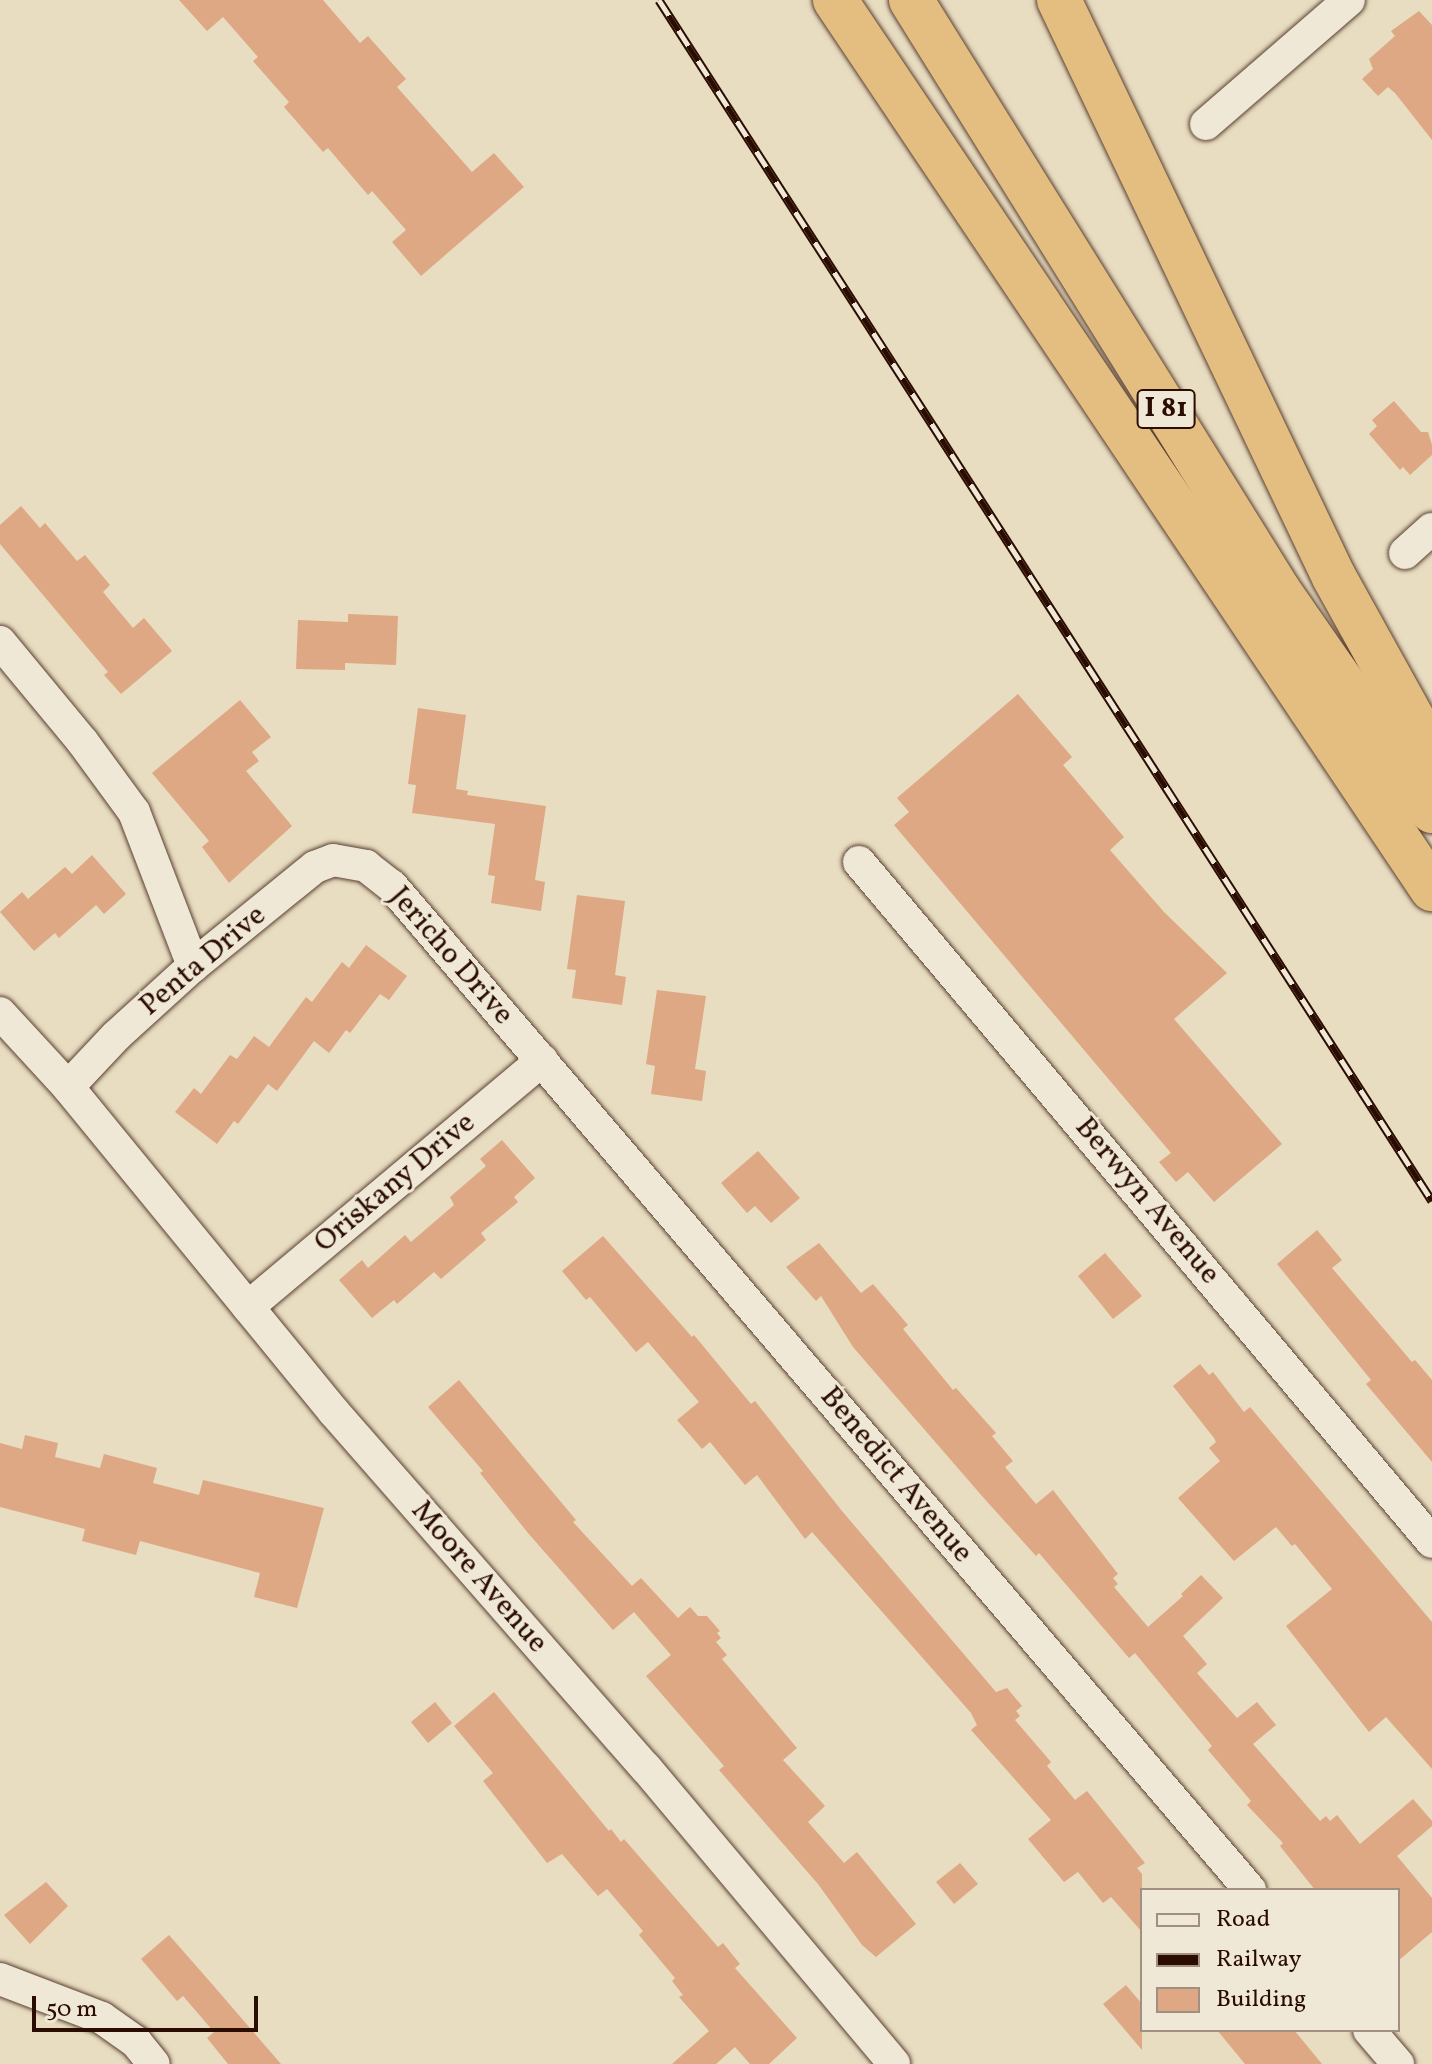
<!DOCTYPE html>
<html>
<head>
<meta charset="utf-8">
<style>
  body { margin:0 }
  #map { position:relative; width:1432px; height:2064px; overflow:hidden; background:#e8dcc1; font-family:Vollkorn,serif }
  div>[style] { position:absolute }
  .building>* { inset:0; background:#dea885 }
  .roads { filter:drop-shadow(0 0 2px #5a4030) drop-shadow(0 0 2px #5a4030) }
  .minor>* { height:32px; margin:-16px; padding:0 16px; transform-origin:16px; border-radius:16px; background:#f0e8d7 }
  .highway>* { height:44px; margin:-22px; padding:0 22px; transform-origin:22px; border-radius:22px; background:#e4be80 }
  .rail>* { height:9px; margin-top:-4.5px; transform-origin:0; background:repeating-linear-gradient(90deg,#f0e8d7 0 18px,#2a0c00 0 36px); box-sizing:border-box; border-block:2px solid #2a0c00 }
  span { translate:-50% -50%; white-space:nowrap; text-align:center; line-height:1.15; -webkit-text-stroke:6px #f0e8d7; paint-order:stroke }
  .shield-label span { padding:2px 6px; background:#f0e8d7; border:2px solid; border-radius:6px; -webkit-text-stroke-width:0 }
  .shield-label { font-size:28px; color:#2a0c00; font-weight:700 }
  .street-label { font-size:30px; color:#2a0c00 }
  .legend { position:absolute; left:1140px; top:1888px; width:260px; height:144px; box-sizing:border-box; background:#f0e8d7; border:2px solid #a19081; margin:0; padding:10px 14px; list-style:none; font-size:24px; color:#2a0c00 }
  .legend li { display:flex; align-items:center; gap:16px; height:40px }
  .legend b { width:40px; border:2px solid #a19081 }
  .scale { position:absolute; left:32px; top:1996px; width:226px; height:36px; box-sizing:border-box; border:4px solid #2a0c00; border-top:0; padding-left:10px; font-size:24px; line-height:28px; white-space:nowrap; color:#2a0c00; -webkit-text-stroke:6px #f0e8d7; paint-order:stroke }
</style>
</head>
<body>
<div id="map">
  <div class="building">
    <div style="clip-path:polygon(179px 0,323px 0,360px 43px,368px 36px,406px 79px,397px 87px,472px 172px,494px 153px,524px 187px,421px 276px,392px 242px,406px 230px,372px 191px,368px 195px,328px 148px,323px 152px,284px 107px,289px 102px,253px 61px,258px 57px,223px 17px,207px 31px)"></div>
    <div style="clip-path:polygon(1419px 11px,1432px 25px,1432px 140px,1395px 93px,1388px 87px,1378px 96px,1362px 79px,1373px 69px,1369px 59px,1395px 36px,1391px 31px)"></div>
    <div style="clip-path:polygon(1394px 401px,1421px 432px,1428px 432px,1432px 445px,1432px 455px,1410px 475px,1403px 467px,1400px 470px,1369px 434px,1377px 426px,1372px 420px)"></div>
    <div style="clip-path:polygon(21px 506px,40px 528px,45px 523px,77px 561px,85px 555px,110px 585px,103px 592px,133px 628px,144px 618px,172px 651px,121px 694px,104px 675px,108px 672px,0 544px,0 525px)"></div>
    <div style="clip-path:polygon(348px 614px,398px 616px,396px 665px,345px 663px,345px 670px,296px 669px,298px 620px,348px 622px)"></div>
    <div style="clip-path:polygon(1018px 694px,1072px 757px,1063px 765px,1124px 837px,1110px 850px,1164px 912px,1227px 973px,1174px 1019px,1282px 1144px,1214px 1202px,1188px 1172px,1176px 1182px,1159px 1162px,1171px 1153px,894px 825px,909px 812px,897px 798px)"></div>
    <div style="clip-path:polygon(240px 700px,271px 737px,252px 752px,259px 761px,246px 771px,292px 826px,229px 883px,202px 847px,209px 841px,152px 773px)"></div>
    <div style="clip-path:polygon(418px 708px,466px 715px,456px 789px,468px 791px,467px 795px,546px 806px,535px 880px,545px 882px,541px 911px,491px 903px,495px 876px,488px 875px,495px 824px,412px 813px,416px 785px,408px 784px)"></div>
    <div style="clip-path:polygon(92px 855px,126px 894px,104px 914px,96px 905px,59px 938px,55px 933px,34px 951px,0 912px,22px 892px,28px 899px,65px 867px,72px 874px)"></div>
    <div style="clip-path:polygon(577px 895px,625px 901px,615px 975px,626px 977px,622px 1005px,572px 998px,576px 970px,567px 969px)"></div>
    <div style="clip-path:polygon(366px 945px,407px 976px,389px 1000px,380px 994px,350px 1033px,346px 1030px,329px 1053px,314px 1041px,277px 1091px,268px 1084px,238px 1124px,234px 1121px,217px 1144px,175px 1112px,194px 1088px,201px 1094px,230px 1055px,237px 1059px,254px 1036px,269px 1047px,306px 997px,312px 1002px,342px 962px,349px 968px)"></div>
    <div style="clip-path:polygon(657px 990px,706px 996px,695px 1069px,706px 1071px,702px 1101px,651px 1094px,655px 1066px,646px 1064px)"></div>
    <div style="clip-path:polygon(502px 1140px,535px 1178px,514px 1197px,518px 1202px,481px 1233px,486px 1240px,441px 1279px,434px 1272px,397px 1304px,394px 1300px,372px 1318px,339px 1280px,362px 1260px,368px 1268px,405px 1235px,411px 1242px,454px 1205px,450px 1197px,486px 1166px,480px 1159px)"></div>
    <div style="clip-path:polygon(758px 1151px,800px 1198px,771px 1223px,755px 1206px,747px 1213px,721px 1183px)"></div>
    <div style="clip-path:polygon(1317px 1230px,1342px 1260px,1332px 1268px,1412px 1362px,1415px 1360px,1432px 1380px,1432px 1462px,1366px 1384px,1371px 1380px,1277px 1264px)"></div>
    <div style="clip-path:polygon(603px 1236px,692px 1337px,694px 1335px,751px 1404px,755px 1401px,842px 1511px,996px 1692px,1007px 1688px,1022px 1706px,1016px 1711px,1020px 1716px,1015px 1720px,1051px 1762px,1047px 1766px,1075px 1800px,1087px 1791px,1145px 1863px,1137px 1868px,1142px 1874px,1142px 1932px,1111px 1897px,1103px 1903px,1078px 1872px,1064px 1882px,1028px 1839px,1051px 1820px,971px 1730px,977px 1725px,971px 1713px,812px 1532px,805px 1539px,757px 1475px,745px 1485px,710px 1442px,702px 1449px,677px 1420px,699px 1402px,648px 1342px,636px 1352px,590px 1297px,586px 1300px,562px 1271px)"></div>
    <div style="clip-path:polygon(819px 1243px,861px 1293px,873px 1284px,908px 1325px,903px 1329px,953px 1390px,956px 1388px,996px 1433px,992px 1436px,1013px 1461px,1005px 1467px,1036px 1504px,1053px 1490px,1118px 1574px,1113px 1578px,1118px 1584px,1114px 1587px,1148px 1627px,1183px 1596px,1181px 1594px,1201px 1575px,1223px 1598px,1183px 1636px,1207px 1664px,1197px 1673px,1237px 1718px,1257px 1702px,1276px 1725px,1253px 1744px,1320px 1821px,1326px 1816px,1330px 1821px,1337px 1815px,1360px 1844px,1413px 1799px,1432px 1821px,1432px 1826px,1397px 1856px,1432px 1898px,1432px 1932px,1398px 1961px,1398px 1890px,1315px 1890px,1280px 1846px,1283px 1843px,1247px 1805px,1251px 1801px,1208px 1750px,1212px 1746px,1135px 1653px,1129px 1658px,1039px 1553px,1036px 1556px,982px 1496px,853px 1347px,821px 1296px,816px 1301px,786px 1267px)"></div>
    <div style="clip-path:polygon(1105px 1253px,1142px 1296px,1113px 1319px,1078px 1276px)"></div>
    <div style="clip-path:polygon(1200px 1364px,1209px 1375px,1213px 1372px,1244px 1412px,1250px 1407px,1432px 1622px,1432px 1769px,1386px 1717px,1369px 1732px,1286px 1626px,1332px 1589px,1295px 1544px,1292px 1546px,1276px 1527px,1234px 1561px,1178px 1498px,1220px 1461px,1209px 1448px,1216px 1442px,1214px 1438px,1173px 1386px)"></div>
    <div style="clip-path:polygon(459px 1380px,576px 1520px,573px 1522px,632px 1586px,641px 1578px,678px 1618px,690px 1607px,698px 1616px,707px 1616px,720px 1631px,717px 1633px,721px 1638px,716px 1642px,727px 1655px,722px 1659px,797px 1748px,783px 1760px,825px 1806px,808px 1822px,844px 1863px,857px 1852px,916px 1924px,876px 1957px,862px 1945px,818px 1884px,719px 1770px,724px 1766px,646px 1676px,671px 1655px,634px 1612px,613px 1630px,528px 1533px,480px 1473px,483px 1471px,428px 1407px)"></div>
    <div style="clip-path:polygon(25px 1435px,58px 1443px,55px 1457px,100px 1468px,104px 1454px,157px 1468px,153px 1483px,199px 1495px,203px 1480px,324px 1508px,297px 1608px,254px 1597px,260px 1573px,140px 1541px,136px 1555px,82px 1541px,85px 1529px,0 1507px,0 1443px,22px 1449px)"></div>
    <div style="clip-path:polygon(494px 1692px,609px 1831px,611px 1829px,621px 1842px,624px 1839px,718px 1947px,723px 1943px,740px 1964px,735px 1968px,797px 2038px,769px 2064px,750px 2064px,735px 2047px,716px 2064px,672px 2064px,709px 2031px,679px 1997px,683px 1995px,672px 1981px,675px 1978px,639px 1935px,643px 1931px,607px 1889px,598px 1896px,562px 1854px,547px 1863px,483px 1781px,493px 1773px,454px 1726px)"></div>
    <div style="clip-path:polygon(435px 1702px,452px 1723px,428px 1743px,411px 1722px)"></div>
    <div style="clip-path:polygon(960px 1863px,978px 1884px,954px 1904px,936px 1882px)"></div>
    <div style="clip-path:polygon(46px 1882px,68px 1906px,30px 1944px,4px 1915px)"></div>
    <div style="clip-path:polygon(169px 1935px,212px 1984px,281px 2064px,228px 2064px,207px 2038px,214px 2032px,183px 1996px,177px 2001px,141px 1959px)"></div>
    <div style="clip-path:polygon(1126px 1985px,1142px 2004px,1142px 2050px,1103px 2004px)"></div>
    <div style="clip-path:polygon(1217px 2030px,1294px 2030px,1322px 2064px,1245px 2064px)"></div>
  </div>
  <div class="roads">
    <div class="minor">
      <div style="left:1206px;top:124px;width:189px;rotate:-40.9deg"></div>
      <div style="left:1405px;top:553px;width:36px;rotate:-42deg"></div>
      <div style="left:0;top:642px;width:129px;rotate:50.4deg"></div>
      <div style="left:82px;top:741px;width:88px;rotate:53.8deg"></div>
      <div style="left:134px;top:812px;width:165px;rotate:69deg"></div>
      <div style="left:859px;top:862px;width:889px;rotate:49.88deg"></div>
      <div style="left:0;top:1013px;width:100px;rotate:47.4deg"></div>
      <div style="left:68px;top:1087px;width:420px;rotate:50.7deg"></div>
      <div style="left:334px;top:1412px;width:473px;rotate:48.8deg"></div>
      <div style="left:646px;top:1768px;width:386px;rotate:50deg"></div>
      <div style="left:68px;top:1087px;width:70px;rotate:-46.7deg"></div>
      <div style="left:116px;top:1036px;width:104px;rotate:-42.3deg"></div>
      <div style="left:193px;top:966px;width:157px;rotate:-39.1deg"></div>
      <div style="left:315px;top:867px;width:19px;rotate:-21deg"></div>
      <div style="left:333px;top:860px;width:34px;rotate:10deg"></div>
      <div style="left:366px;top:866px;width:33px;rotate:38deg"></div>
      <div style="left:392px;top:886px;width:1321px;rotate:49.48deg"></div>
      <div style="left:248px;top:1307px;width:384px;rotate:-40deg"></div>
      <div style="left:0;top:1979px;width:109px;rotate:20.9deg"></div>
      <div style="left:102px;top:2018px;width:42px;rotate:35.2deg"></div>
      <div style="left:136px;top:2042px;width:28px;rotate:51deg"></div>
      <div style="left:1369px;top:2030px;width:45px;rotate:49.5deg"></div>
    </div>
    <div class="highway">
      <div style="left:835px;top:0;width:1071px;rotate:56.12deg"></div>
      <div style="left:911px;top:0;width:696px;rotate:58.09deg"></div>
      <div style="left:1279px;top:591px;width:268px;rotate:55.2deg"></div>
      <div style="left:1059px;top:0;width:639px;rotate:64.52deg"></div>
      <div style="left:1334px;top:577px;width:202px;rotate:61deg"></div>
    </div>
  </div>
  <div class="rail">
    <div style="left:659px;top:0;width:1428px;rotate:57.23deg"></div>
  </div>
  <div class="shield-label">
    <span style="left:1166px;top:409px">I 81</span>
  </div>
  <div class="street-label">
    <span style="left:451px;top:956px;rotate:49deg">Jericho Drive</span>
    <span style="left:203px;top:961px;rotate:-40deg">Penta Drive</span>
    <span style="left:395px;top:1183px;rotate:-40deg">Oriskany Drive</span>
    <span style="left:1147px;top:1201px;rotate:50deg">Berwyn Avenue</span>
    <span style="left:896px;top:1475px;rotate:50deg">Benedict Avenue</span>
    <span style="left:479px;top:1577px;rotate:49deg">Moore Avenue</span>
  </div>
  <ul class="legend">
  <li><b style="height:10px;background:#f0e8d7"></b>Road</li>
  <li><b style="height:10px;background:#2a0c00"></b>Railway</li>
  <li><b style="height:22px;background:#dea885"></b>Building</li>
  </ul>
  <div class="scale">50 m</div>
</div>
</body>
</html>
